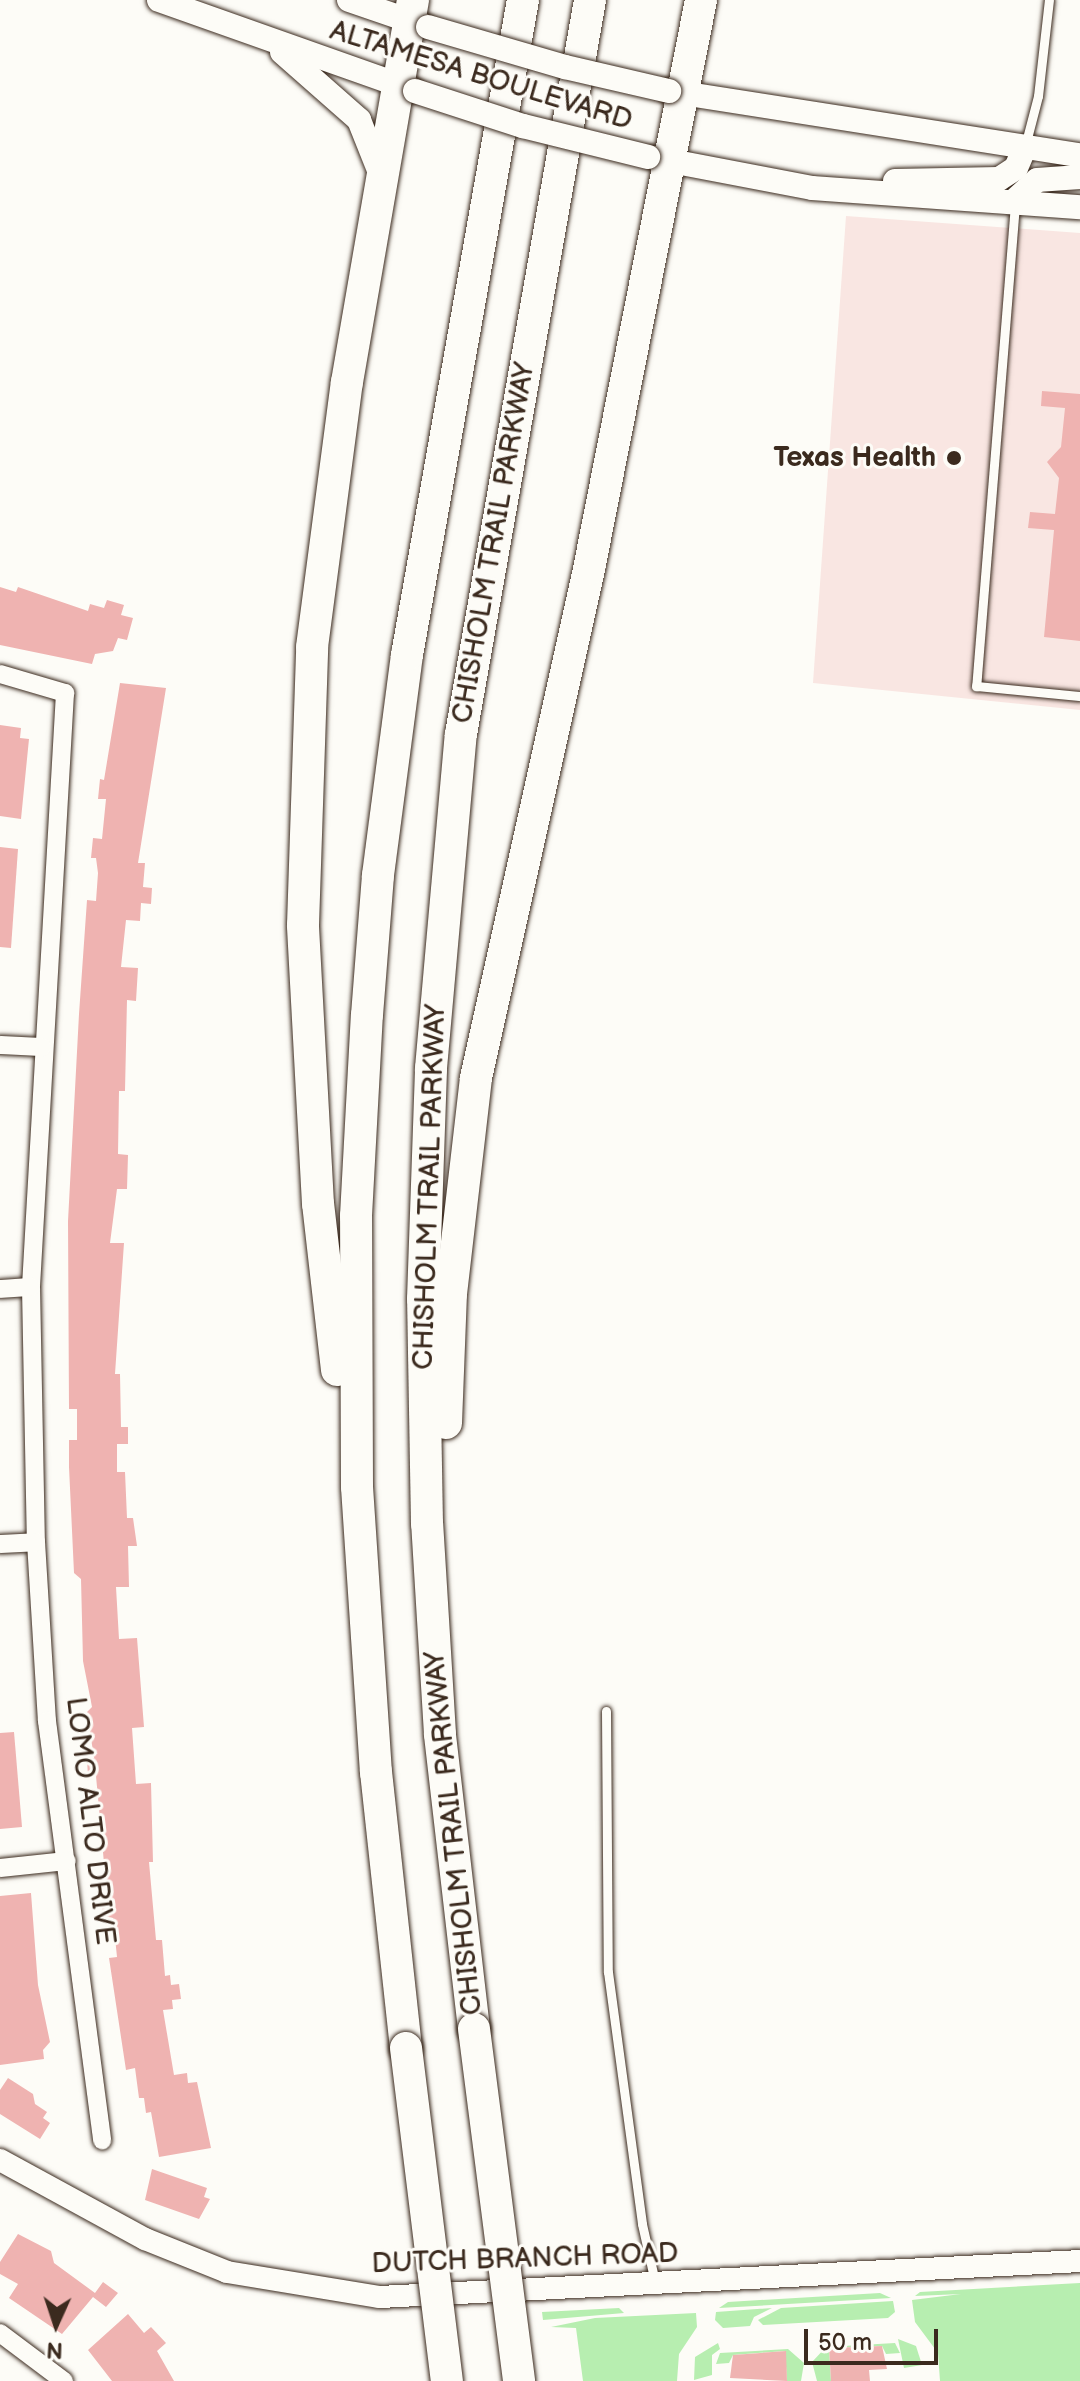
<!DOCTYPE html>
<html>
<head>
<meta charset="utf-8">
<style>
  body { margin:0 }
  #map { position:relative; width:1080px; height:2381px; overflow:hidden; background:#fdfcf7; font-family:"Balsamiq Sans",sans-serif }
  div>[style] { position:absolute }
  .built>* { inset:0; background:#f9e6e2 }
  .green>* { inset:0; background:#b7eeb0 }
  .building>* { inset:0; background:#efb3b1 }
  .roads { filter:drop-shadow(0 0 2px #3b2a1e) drop-shadow(0 0 2px #3b2a1e) }
  .service>* { height:9px; margin:-4.5px; padding:0 4.5px; transform-origin:4.5px; border-radius:4.5px; background:#fdfcf7 }
  .minor>* { height:18px; margin:-9px; padding:0 9px; transform-origin:9px; border-radius:9px; background:#fdfcf7 }
  .tertiary>* { height:22px; margin:-11px; padding:0 11px; transform-origin:11px; border-radius:11px; background:#fdfcf7 }
  .secondary>* { height:24px; margin:-12px; padding:0 12px; transform-origin:12px; border-radius:12px; background:#fdfcf7 }
  .motorway>* { height:32px; margin:-16px; padding:0 16px; transform-origin:16px; border-radius:16px; background:#fdfcf7 }
  .bridges { filter:drop-shadow(0 0 2px #3b2a1e) drop-shadow(0 0 2px #3b2a1e) }
  .secondary-bridge>* { height:24px; margin:-12px; padding:0 12px; transform-origin:12px; border-radius:12px; background:#fdfcf7 }
  .motorway-bridge>* { height:32px; margin:-16px; padding:0 16px; transform-origin:16px; border-radius:16px; background:#fdfcf7 }
  .dots>* { width:22px; height:22px; translate:-50% -50%; box-sizing:border-box; border:4px solid #fdfcf7; border-radius:50% }
  span { translate:-50% -50%; white-space:nowrap; text-align:center; line-height:1.15; -webkit-text-stroke:6px #fdfcf7; paint-order:stroke }
  .street-label { font-size:28px; color:#3b2a1e }
  .poi-label { font-size:28px; color:#3b2a1e; font-weight:700 }
  .right { translate:-100% -50%; text-align:right }
  .north { position:absolute; left:16px; top:2285px; width:80px; height:80px; -webkit-text-stroke:6px #fdfcf7; paint-order:stroke; rotate:183deg; font-size:22px; font-weight:700; line-height:32px; text-align:center; color:#3b2a1e }
  .north::after { content:''; display:block; margin:auto; width:28px; height:36px; background:#3b2a1e; clip-path:polygon(50% 0,100% 100%,50% 72%,0 100%) }
  .scale { position:absolute; left:804px; top:2329px; width:134px; height:36px; box-sizing:border-box; border:4px solid #3b2a1e; border-top:0; padding-left:10px; font-size:24px; line-height:28px; white-space:nowrap; color:#3b2a1e; -webkit-text-stroke:6px #fdfcf7; paint-order:stroke }
</style>
</head>
<body>
<div id="map">
  <div class="built">
    <div style="clip-path:polygon(846px 216px,1080px 233px,1080px 710px,813px 683px)"></div>
  </div>
  <div class="green">
    <div style="clip-path:polygon(1080px 2283px,1080px 2381px,940px 2381px,938px 2353px,915px 2322px,912px 2300px,961px 2294px,915px 2296px,920px 2292px)"></div>
    <div style="clip-path:polygon(880px 2293px,891px 2298px,719px 2308px,728px 2302px)"></div>
    <div style="clip-path:polygon(893px 2301px,895px 2312px,888px 2318px,763px 2325px,758px 2320px,781px 2308px)"></div>
    <div style="clip-path:polygon(619px 2308px,624px 2313px,543px 2320px,542px 2312px)"></div>
    <div style="clip-path:polygon(772px 2308px,754px 2317px,750px 2326px,723px 2328px,715px 2320px,716px 2312px)"></div>
    <div style="clip-path:polygon(696px 2313px,697px 2327px,679px 2354px,677px 2381px,583px 2381px,576px 2328px,551px 2327px,595px 2318px)"></div>
    <div style="clip-path:polygon(898px 2339px,916px 2346px,922px 2365px,904px 2368px)"></div>
    <div style="clip-path:polygon(718px 2343px,720px 2349px,712px 2355px,712px 2375px,694px 2380px,695px 2357px)"></div>
    <div style="clip-path:polygon(895px 2343px,900px 2353px,886px 2354px,882px 2346px,829px 2348px,831px 2381px,817px 2381px,812px 2362px,826px 2347px)"></div>
    <div style="clip-path:polygon(788px 2349px,804px 2363px,801px 2381px,787px 2381px,785px 2351px,733px 2355px,729px 2363px,716px 2364px,720px 2353px)"></div>
  </div>
  <div class="building">
    <div style="clip-path:polygon(1042px 391px,1080px 394px,1080px 641px,1044px 637px,1054px 530px,1028px 528px,1030px 512px,1055px 514px,1059px 478px,1047px 462px,1061px 447px,1065px 408px,1041px 406px)"></div>
    <div style="clip-path:polygon(0 587px,16px 592px,18px 587px,88px 611px,90px 604px,104px 608px,107px 600px,124px 605px,121px 615px,133px 618px,127px 640px,118px 638px,113px 651px,95px 654px,92px 664px,0 645px)"></div>
    <div style="clip-path:polygon(120px 683px,166px 688px,138px 863px,145px 863px,143px 887px,152px 888px,151px 904px,141px 903px,140px 921px,126px 920px,121px 967px,138px 968px,136px 1001px,127px 1000px,125px 1091px,119px 1091px,118px 1154px,128px 1155px,127px 1189px,117px 1189px,110px 1243px,124px 1243px,115px 1374px,120px 1374px,121px 1427px,128px 1427px,128px 1444px,117px 1444px,117px 1472px,125px 1472px,127px 1518px,133px 1518px,137px 1546px,128px 1546px,129px 1587px,116px 1587px,119px 1639px,137px 1638px,144px 1727px,132px 1728px,136px 1784px,151px 1783px,153px 1862px,149px 1862px,156px 1940px,162px 1940px,165px 1976px,170px 1975px,171px 1985px,179px 1984px,181px 1999px,172px 2000px,173px 2009px,163px 2010px,174px 2075px,187px 2073px,188px 2083px,197px 2082px,211px 2148px,159px 2157px,151px 2112px,146px 2113px,144px 2098px,139px 2098px,135px 2068px,126px 2070px,109px 1958px,117px 1957px,113px 1918px,103px 1916px,100px 1886px,106px 1885px,96px 1776px,88px 1777px,87px 1759px,94px 1758px,87px 1712px,92px 1707px,83px 1661px,81px 1579px,74px 1573px,69px 1467px,69px 1440px,77px 1440px,77px 1409px,69px 1409px,68px 1221px,79px 1014px,87px 900px,96px 901px,98px 873px,96px 858px,91px 858px,93px 838px,102px 839px,106px 799px,98px 799px,100px 779px,104px 780px)"></div>
    <div style="clip-path:polygon(0 725px,21px 728px,20px 738px,29px 739px,21px 819px,0 816px)"></div>
    <div style="clip-path:polygon(0 847px,18px 849px,11px 948px,0 947px)"></div>
    <div style="clip-path:polygon(14px 1732px,22px 1827px,0 1829px,0 1733px)"></div>
    <div style="clip-path:polygon(31px 1893px,38px 1985px,50px 2042px,43px 2050px,44px 2059px,0 2065px,0 1896px)"></div>
    <div style="clip-path:polygon(8px 2078px,33px 2094px,35px 2104px,47px 2112px,43px 2118px,50px 2123px,40px 2139px,0 2114px,0 2090px)"></div>
    <div style="clip-path:polygon(152px 2169px,207px 2188px,204px 2197px,210px 2199px,199px 2219px,145px 2200px)"></div>
    <div style="clip-path:polygon(18px 2234px,51px 2251px,54px 2263px,95px 2293px,103px 2282px,118px 2293px,106px 2307px,93px 2297px,62px 2334px,9px 2298px,18px 2284px,0 2274px,0 2262px)"></div>
    <div style="clip-path:polygon(128px 2314px,144px 2333px,151px 2327px,166px 2343px,157px 2351px,174px 2381px,112px 2381px,88px 2350px)"></div>
    <div style="clip-path:polygon(882px 2346px,887px 2369px,869px 2370px,870px 2381px,831px 2381px,829px 2348px)"></div>
    <div style="clip-path:polygon(786px 2351px,787px 2381px,730px 2378px,733px 2355px)"></div>
  </div>
  <div class="roads">
    <div class="service">
      <div style="left:1025px;top:146px;width:52px;rotate:-75.4deg"></div>
      <div style="left:1038px;top:96px;width:97px;rotate:-83.5deg"></div>
      <div style="left:1015px;top:204px;width:484px;rotate:94.6deg"></div>
      <div style="left:976px;top:686px;width:104px;rotate:5.5deg"></div>
      <div style="left:606px;top:1711px;width:261px;rotate:89.6deg"></div>
      <div style="left:608px;top:1972px;width:254px;rotate:82.3deg"></div>
      <div style="left:642px;top:2224px;width:59px;rotate:77.4deg"></div>
    </div>
    <div class="minor">
      <div style="left:0;top:674px;width:68px;rotate:16.3deg"></div>
      <div style="left:65px;top:693px;width:595px;rotate:93.28deg"></div>
      <div style="left:31px;top:1287px;width:255px;rotate:88.9deg"></div>
      <div style="left:36px;top:1542px;width:179px;rotate:86.5deg"></div>
      <div style="left:47px;top:1721px;width:423px;rotate:82.5deg"></div>
      <div style="left:0;top:1045px;width:42px;rotate:2.7deg"></div>
      <div style="left:0;top:1289px;width:31px;rotate:-4deg"></div>
      <div style="left:0;top:1544px;width:36px;rotate:-3deg"></div>
      <div style="left:0;top:1868px;width:67px;rotate:-6deg"></div>
      <div style="left:0;top:2333px;width:80px;rotate:36.9deg"></div>
    </div>
    <div class="tertiary">
      <div style="left:0;top:2160px;width:165px;rotate:28.6deg"></div>
      <div style="left:145px;top:2239px;width:88px;rotate:21.9deg"></div>
      <div style="left:227px;top:2272px;width:155px;rotate:9.3deg"></div>
      <div style="left:380px;top:2297px;width:701px;rotate:-2.94deg"></div>
    </div>
    <div class="secondary">
      <div style="left:159px;top:0;width:269px;rotate:19.5deg"></div>
      <div style="left:349px;top:0;width:77px;rotate:18.9deg"></div>
      <div style="left:282px;top:52px;width:103px;rotate:41.4deg"></div>
      <div style="left:359px;top:120px;width:59px;rotate:68.2deg"></div>
      <div style="left:669px;top:91px;width:416px;rotate:8.9deg"></div>
      <div style="left:655px;top:158px;width:160px;rotate:10.8deg"></div>
      <div style="left:812px;top:188px;width:269px;rotate:4.1deg"></div>
      <div style="left:895px;top:181px;width:104px;rotate:-1.1deg"></div>
      <div style="left:999px;top:179px;width:20px;rotate:-33deg"></div>
      <div style="left:1016px;top:168px;width:23px;rotate:-67deg"></div>
      <div style="left:1015px;top:200px;width:30px;rotate:-42deg"></div>
      <div style="left:1037px;top:180px;width:43px;rotate:-4deg"></div>
    </div>
    <div class="motorway">
      <div style="left:337px;top:1370px;width:167px;rotate:-96.5deg"></div>
      <div style="left:318px;top:1204px;width:279px;rotate:-93.1deg"></div>
      <div style="left:303px;top:925px;width:278px;rotate:-88.1deg"></div>
      <div style="left:312px;top:647px;width:267px;rotate:-82.5deg"></div>
      <div style="left:347px;top:382px;width:388px;rotate:-80.2deg"></div>
      <div style="left:446px;top:1423px;width:129px;rotate:-87.8deg"></div>
      <div style="left:451px;top:1294px;width:217px;rotate:-83.4deg"></div>
      <div style="left:476px;top:1078px;width:521px;rotate:-77.48deg"></div>
      <div style="left:589px;top:569px;width:580px;rotate:-78.86deg"></div>
      <div style="left:474px;top:2029px;width:297px;rotate:-96.6deg"></div>
      <div style="left:440px;top:1734px;width:210px;rotate:-93.5deg"></div>
      <div style="left:427px;top:1524px;width:225px;rotate:-91deg"></div>
      <div style="left:423px;top:1299px;width:231px;rotate:-88deg"></div>
      <div style="left:431px;top:1068px;width:335px;rotate:-84.9deg"></div>
      <div style="left:461px;top:734px;width:745px;rotate:-80.03deg"></div>
      <div style="left:406px;top:2048px;width:277px;rotate:-96.2deg"></div>
      <div style="left:376px;top:1773px;width:287px;rotate:-93.8deg"></div>
      <div style="left:357px;top:1487px;width:271px;rotate:-90.2deg"></div>
      <div style="left:356px;top:1216px;width:201px;rotate:-86.9deg"></div>
      <div style="left:367px;top:1015px;width:140px;rotate:-85.5deg"></div>
      <div style="left:378px;top:875px;width:222px;rotate:-82.5deg"></div>
      <div style="left:407px;top:655px;width:665px;rotate:-79.96deg"></div>
    </div>
  </div>
  <div class="bridges">
    <div class="secondary-bridge">
      <div style="left:428px;top:27px;width:143px;rotate:16.3deg"></div>
      <div style="left:565px;top:67px;width:107px;rotate:13deg"></div>
      <div style="left:415px;top:91px;width:114px;rotate:18deg"></div>
      <div style="left:523px;top:126px;width:129px;rotate:13.9deg"></div>
    </div>
    <div class="motorway-bridge">
      <div style="left:474px;top:2029px;width:355px;rotate:82.7deg"></div>
      <div style="left:406px;top:2048px;width:336px;rotate:83deg"></div>
    </div>
  </div>
  <div class="dots">
    <div style="left:954px;top:458px;background:#3b2a1e"></div>
  </div>
  <div class="street-label">
    <span style="left:481px;top:76px;rotate:17deg">ALTAMESA BOULEVARD</span>
    <span style="left:494px;top:543px;rotate:-80deg">CHISHOLM TRAIL PARKWAY</span>
    <span style="left:430px;top:1187px;rotate:-88deg">CHISHOLM TRAIL PARKWAY</span>
    <span style="left:90px;top:1821px;rotate:83deg">LOMO ALTO DRIVE</span>
    <span style="left:454px;top:1833px;rotate:-96deg">CHISHOLM TRAIL PARKWAY</span>
    <span style="left:525px;top:2259px;rotate:-2deg">DUTCH BRANCH ROAD</span>
  </div>
  <div class="poi-label">
    <span class="right" style="left:936px;top:458px">Texas Health</span>
  </div>
  <div class="north">N</div>
  <div class="scale">50 m</div>
</div>
</body>
</html>
